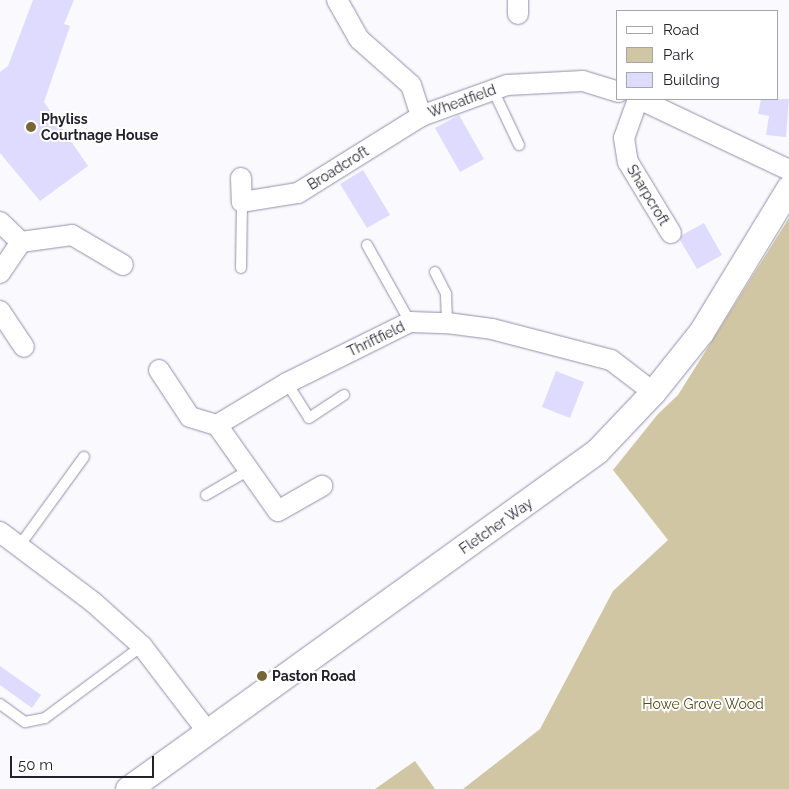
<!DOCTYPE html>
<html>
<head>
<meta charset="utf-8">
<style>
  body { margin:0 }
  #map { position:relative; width:789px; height:789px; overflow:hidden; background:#f9f9fe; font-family:Raleway,sans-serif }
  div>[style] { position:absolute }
  .green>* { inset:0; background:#d1c6a3 }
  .building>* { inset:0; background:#dedbfe }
  .roads { filter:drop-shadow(0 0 1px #9290a8) drop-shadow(0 0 1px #9290a8) }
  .service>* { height:10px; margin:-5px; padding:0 5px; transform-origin:5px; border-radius:5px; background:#fff }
  .minor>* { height:20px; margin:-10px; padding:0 10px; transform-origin:10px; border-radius:10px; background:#fff }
  .tertiary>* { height:25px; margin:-12.5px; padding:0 12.5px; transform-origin:12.5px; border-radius:12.5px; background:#fff }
  .dots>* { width:14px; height:14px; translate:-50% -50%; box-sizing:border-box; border:2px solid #fff; border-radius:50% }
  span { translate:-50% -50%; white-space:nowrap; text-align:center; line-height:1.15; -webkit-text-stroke:4px #fff; paint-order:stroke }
  .street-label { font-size:14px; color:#23222c }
  .poi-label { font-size:14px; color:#23222c; font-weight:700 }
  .left { translate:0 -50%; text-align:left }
  .park-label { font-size:14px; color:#584a1d }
  .legend { position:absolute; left:616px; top:10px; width:162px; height:90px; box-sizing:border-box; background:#fff; border:1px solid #a7a7ab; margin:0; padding:6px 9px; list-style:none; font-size:15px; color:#23222c }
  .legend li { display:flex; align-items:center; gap:10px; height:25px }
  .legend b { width:25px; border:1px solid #a7a7ab }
  .scale { position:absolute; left:10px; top:756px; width:144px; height:22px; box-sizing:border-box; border:2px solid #23222c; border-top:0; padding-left:6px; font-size:15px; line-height:18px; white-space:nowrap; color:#23222c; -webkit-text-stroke:4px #fff; paint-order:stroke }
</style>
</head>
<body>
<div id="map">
  <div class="green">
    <div style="clip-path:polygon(789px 218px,789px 789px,463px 789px,540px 729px,613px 591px,668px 540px,613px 470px,658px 414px,678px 395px)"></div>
    <div style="clip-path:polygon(415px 761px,435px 789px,375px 789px)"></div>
  </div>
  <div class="building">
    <div style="clip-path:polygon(33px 0,74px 0,64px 24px,70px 26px,44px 102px,88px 166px,40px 201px,0 153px,0 72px,8px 66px)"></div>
    <div style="clip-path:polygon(761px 99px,789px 99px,786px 137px,766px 135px,769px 116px,758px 114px)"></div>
    <div style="clip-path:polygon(459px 115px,484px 159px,460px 172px,435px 128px)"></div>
    <div style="clip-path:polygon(363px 170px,390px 215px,367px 228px,340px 184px)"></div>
    <div style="clip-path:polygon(704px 223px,722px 255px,697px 269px,680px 240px,682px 235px)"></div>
    <div style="clip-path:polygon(556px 371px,584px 382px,570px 418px,542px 407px)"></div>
    <div style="clip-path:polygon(0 666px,41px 695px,32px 708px,0 685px)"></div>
  </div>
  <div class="roads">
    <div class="service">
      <div style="left:493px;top:90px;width:61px;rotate:64.7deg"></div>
      <div style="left:367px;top:245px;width:88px;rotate:60.8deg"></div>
      <div style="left:241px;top:268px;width:66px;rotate:-89.1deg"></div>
      <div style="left:435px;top:272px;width:25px;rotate:63deg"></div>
      <div style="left:446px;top:294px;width:29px;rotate:88deg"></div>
      <div style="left:287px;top:383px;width:41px;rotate:57.8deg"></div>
      <div style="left:309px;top:418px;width:42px;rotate:-33.3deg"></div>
      <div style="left:206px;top:495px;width:50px;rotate:-30.2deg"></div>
      <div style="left:20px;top:545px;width:109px;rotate:-54deg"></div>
      <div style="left:0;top:704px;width:31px;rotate:36deg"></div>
      <div style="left:25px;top:722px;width:20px;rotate:-11deg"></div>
      <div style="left:45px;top:718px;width:121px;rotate:-36.6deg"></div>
    </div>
    <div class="minor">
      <div style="left:337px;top:0;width:45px;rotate:60.6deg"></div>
      <div style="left:359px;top:39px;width:69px;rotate:41.5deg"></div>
      <div style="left:411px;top:85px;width:33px;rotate:72deg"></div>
      <div style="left:421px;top:116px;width:91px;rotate:-19.8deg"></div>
      <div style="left:507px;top:85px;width:76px;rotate:-3deg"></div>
      <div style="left:583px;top:81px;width:37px;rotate:17deg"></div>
      <div style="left:518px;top:14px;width:14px;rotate:-90deg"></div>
      <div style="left:638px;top:99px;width:41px;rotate:109.7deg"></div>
      <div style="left:624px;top:138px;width:24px;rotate:81deg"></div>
      <div style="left:628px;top:162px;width:83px;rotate:58.8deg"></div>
      <div style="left:639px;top:99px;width:166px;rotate:25.3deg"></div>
      <div style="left:241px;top:178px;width:24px;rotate:88deg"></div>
      <div style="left:242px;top:202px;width:57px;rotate:-9.1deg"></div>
      <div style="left:298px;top:193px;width:145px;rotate:-32deg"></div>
      <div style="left:0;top:222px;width:29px;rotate:44deg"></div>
      <div style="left:0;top:273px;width:37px;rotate:-56deg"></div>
      <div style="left:21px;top:242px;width:51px;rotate:-7.8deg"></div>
      <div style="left:72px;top:235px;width:59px;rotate:30.5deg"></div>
      <div style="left:0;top:311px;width:43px;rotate:56.3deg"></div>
      <div style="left:159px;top:370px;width:56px;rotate:56.6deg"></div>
      <div style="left:190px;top:417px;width:28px;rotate:17deg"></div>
      <div style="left:217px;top:425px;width:82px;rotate:-31deg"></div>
      <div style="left:287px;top:383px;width:137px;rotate:-26.4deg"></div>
      <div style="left:410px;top:322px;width:37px;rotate:2deg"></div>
      <div style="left:447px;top:323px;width:45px;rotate:7.6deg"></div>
      <div style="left:492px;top:329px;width:123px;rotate:14.6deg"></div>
      <div style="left:611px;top:360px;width:53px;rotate:37.3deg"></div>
      <div style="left:217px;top:425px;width:105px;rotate:54.7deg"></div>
      <div style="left:278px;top:511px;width:51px;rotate:-29.6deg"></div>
      <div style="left:0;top:532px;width:116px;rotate:37deg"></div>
      <div style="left:93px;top:602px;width:66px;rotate:41.9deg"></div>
      <div style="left:142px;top:646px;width:107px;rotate:52.6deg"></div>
    </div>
    <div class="tertiary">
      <div style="left:128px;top:789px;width:578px;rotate:-35.78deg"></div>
      <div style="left:597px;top:451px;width:81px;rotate:-46.5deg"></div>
      <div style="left:653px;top:392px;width:77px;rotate:-51.3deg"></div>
      <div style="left:701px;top:332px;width:169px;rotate:-58.6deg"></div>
    </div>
  </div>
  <div class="dots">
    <div style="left:31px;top:127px;background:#766734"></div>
    <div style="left:262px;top:676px;background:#766734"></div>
  </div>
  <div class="street-label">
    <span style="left:462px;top:101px;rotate:-20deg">Wheatfield</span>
    <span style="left:338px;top:168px;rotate:-32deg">Broadcroft</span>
    <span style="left:648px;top:195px;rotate:59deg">Sharpcroft</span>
    <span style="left:376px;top:339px;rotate:-26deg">Thriftfield</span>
    <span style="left:496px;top:526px;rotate:-35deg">Fletcher Way</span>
  </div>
  <div class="poi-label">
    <span class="left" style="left:41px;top:127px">Phyliss<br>Courtnage House</span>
    <span class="left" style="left:272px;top:676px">Paston Road</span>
  </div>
  <div class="park-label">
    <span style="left:703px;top:704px">Howe Grove Wood</span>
  </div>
  <ul class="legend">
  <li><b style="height:6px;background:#fff"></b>Road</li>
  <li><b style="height:14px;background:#d1c6a3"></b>Park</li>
  <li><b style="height:14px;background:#dedbfe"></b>Building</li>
  </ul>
  <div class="scale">50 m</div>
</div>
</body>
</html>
